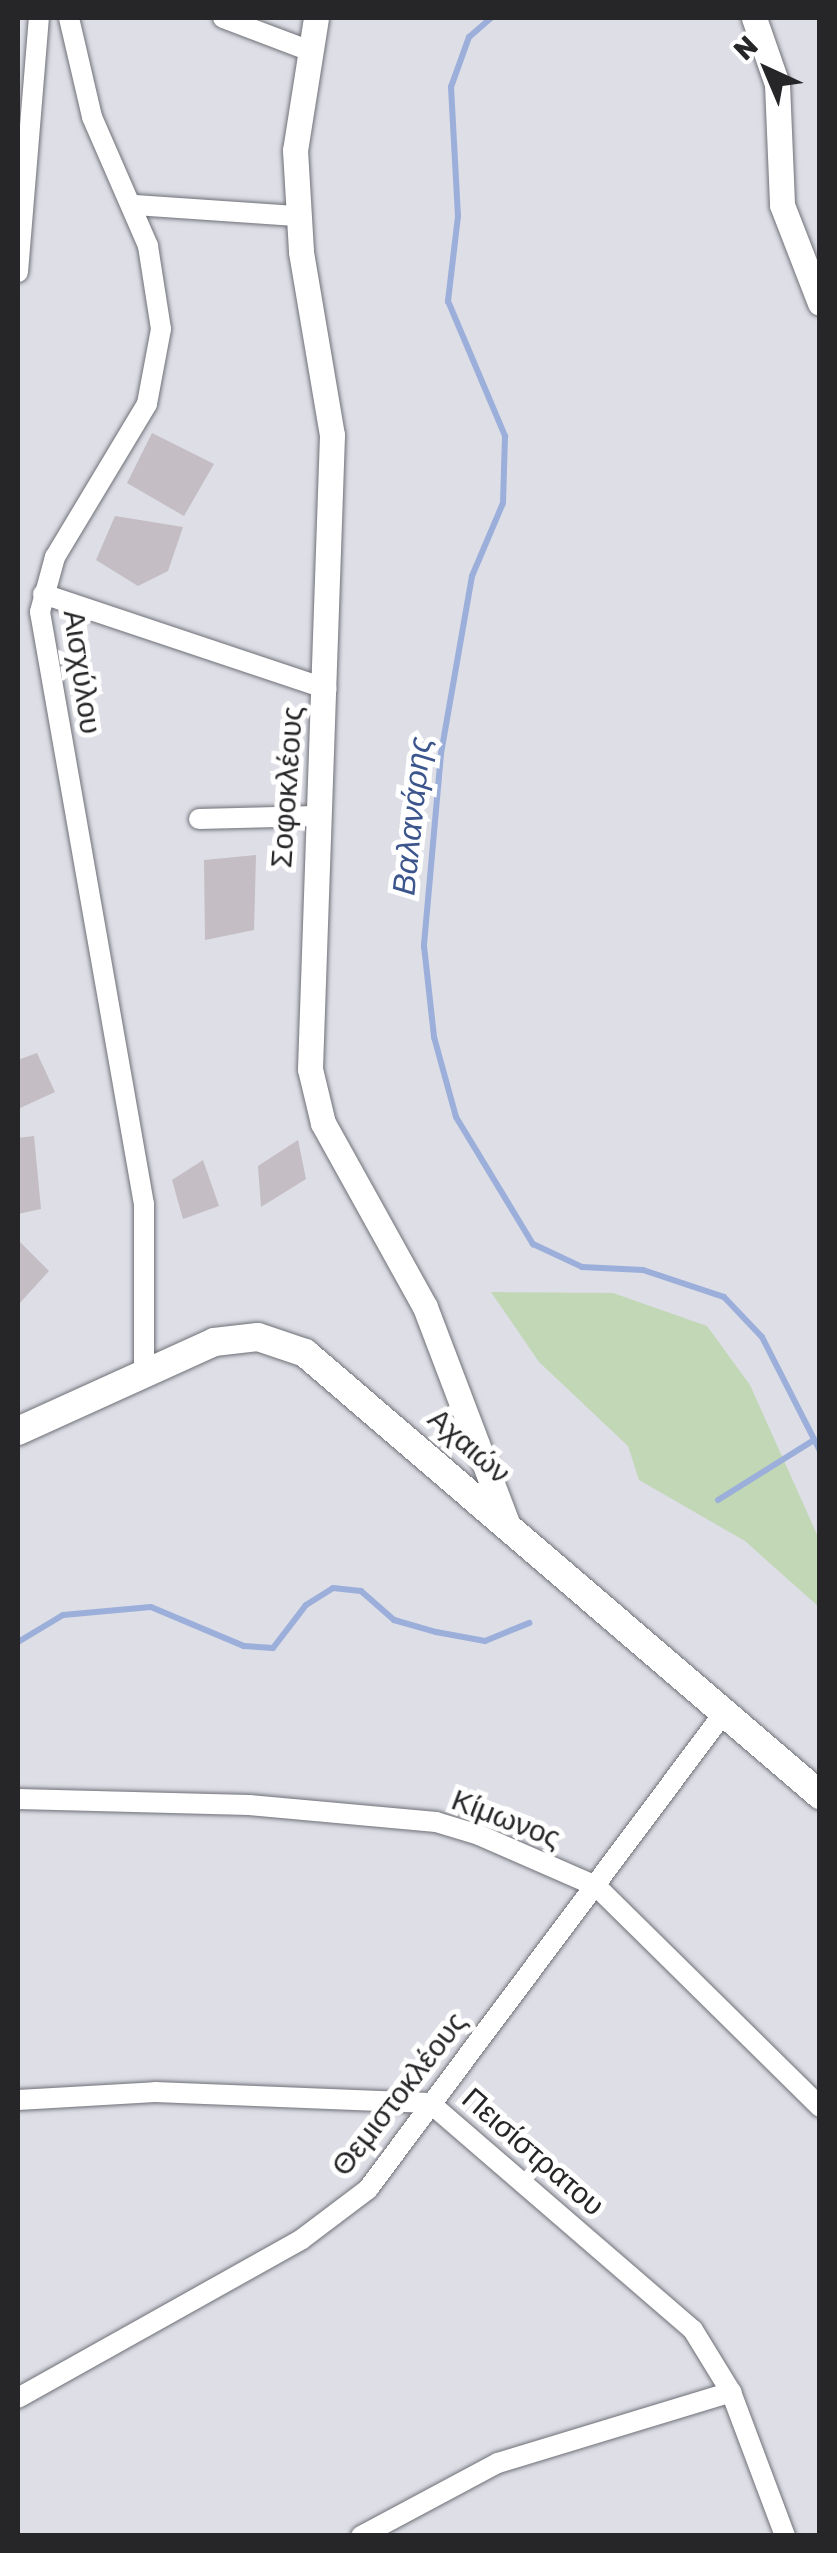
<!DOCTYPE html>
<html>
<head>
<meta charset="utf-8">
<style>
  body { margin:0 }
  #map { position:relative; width:837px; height:2553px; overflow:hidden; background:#dddee6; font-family:Rubik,sans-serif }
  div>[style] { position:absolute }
  .green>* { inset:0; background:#c1d7b6 }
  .stream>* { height:6px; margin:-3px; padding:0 3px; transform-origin:3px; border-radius:3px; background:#9bafda }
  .building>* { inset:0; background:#c4bdc3 }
  .roads { filter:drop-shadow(0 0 2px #6f7077) drop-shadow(0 0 2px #6f7077) }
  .minor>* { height:20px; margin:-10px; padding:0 10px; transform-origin:10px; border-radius:10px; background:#fff }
  .tertiary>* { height:25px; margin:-12.5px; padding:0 12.5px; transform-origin:12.5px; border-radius:12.5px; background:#fff }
  .secondary>* { height:28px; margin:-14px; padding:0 14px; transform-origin:14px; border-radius:14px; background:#fff }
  span { translate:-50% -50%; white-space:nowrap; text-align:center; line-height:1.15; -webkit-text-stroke:10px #fff; paint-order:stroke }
  .street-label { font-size:30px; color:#262629 }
  .water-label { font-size:32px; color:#3c558c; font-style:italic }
  .frame { position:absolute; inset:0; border:20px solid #262629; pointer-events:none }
  .north { position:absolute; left:717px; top:20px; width:100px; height:100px; -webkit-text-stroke:8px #fff; paint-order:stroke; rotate:316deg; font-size:28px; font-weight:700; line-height:40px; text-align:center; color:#262629 }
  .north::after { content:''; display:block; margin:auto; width:35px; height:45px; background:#262629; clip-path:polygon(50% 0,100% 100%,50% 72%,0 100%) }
</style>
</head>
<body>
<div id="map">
  <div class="green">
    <div style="clip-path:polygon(491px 1292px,613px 1293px,707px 1326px,750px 1385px,819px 1539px,819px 1607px,745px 1541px,639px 1480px,628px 1446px,539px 1362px)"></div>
  </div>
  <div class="stream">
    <div style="left:491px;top:18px;width:29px;rotate:139deg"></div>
    <div style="left:469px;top:37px;width:53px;rotate:109.8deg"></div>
    <div style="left:451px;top:87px;width:129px;rotate:86.9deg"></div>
    <div style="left:458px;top:216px;width:86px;rotate:96.7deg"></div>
    <div style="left:448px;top:301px;width:147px;rotate:67.1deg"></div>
    <div style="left:505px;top:436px;width:67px;rotate:91.7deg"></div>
    <div style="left:503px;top:503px;width:79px;rotate:113deg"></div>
    <div style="left:472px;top:576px;width:181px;rotate:99.9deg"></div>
    <div style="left:441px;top:754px;width:193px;rotate:95.1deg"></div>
    <div style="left:424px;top:946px;width:92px;rotate:83.7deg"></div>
    <div style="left:434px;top:1037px;width:83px;rotate:74.6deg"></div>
    <div style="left:456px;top:1117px;width:149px;rotate:58.8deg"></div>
    <div style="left:533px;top:1244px;width:54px;rotate:25.1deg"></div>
    <div style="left:582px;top:1267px;width:61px;rotate:2.8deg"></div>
    <div style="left:643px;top:1270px;width:85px;rotate:18.4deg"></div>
    <div style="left:724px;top:1297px;width:55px;rotate:46.5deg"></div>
    <div style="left:762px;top:1337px;width:128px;rotate:63deg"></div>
    <div style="left:718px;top:1500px;width:113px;rotate:-32deg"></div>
    <div style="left:18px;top:1642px;width:52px;rotate:-31deg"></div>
    <div style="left:63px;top:1615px;width:88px;rotate:-5.2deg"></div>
    <div style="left:151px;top:1607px;width:101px;rotate:22.8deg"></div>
    <div style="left:244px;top:1646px;width:29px;rotate:4deg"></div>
    <div style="left:273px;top:1648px;width:54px;rotate:-52.5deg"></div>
    <div style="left:306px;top:1605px;width:32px;rotate:-32deg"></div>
    <div style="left:333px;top:1588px;width:28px;rotate:6deg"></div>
    <div style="left:361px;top:1591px;width:44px;rotate:41.3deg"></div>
    <div style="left:394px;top:1620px;width:44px;rotate:15.9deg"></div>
    <div style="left:436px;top:1632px;width:50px;rotate:10.4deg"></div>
    <div style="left:485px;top:1641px;width:48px;rotate:-22.2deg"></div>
  </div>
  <div class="building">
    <div style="clip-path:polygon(152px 433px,214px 464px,184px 516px,127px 483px)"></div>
    <div style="clip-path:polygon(115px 516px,183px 527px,168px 571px,138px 586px,96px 560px)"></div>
    <div style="clip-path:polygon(256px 855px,254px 930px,205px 940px,204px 860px)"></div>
    <div style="clip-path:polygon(37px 1053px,55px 1092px,18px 1109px,18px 1060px)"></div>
    <div style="clip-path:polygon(34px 1136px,41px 1209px,18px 1214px,18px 1138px)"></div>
    <div style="clip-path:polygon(298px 1140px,306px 1179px,261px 1207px,258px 1166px)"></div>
    <div style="clip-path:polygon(203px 1160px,219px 1206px,183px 1219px,172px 1180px)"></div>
    <div style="clip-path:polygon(18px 1240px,49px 1271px,18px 1305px)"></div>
  </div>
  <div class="roads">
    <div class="minor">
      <div style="left:69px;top:18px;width:102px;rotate:76.9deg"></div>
      <div style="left:92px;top:117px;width:141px;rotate:66.5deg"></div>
      <div style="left:148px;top:246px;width:84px;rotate:81.1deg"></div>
      <div style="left:161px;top:329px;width:76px;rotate:100.6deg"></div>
      <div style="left:147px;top:404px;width:179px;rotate:121deg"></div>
      <div style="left:55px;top:557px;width:57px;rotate:105.3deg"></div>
      <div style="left:40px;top:612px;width:601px;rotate:80.04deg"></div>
      <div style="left:144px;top:1204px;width:170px;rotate:90deg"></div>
      <div style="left:223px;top:18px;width:88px;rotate:20.7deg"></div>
      <div style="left:134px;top:205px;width:163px;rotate:3.9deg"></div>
      <div style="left:18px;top:272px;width:255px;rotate:-85.3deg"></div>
      <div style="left:43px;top:594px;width:299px;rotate:18.5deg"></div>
      <div style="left:199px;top:819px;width:117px;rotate:-1.5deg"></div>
      <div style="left:18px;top:1799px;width:231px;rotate:1.5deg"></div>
      <div style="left:249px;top:1805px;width:188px;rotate:5.2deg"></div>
      <div style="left:436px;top:1822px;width:45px;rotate:16.8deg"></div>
      <div style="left:479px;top:1835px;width:128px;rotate:23.6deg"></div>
      <div style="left:596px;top:1886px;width:315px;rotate:44.6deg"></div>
      <div style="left:18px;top:2100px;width:137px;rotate:-3.3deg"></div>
      <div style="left:155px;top:2092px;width:275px;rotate:2.3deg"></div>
      <div style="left:430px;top:2103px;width:347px;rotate:40.8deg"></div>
      <div style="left:693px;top:2330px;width:73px;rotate:58.5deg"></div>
      <div style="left:731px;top:2392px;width:154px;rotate:69.4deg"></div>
      <div style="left:18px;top:2398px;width:325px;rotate:-29.2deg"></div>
      <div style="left:302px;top:2239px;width:83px;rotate:-37.1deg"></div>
      <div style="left:368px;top:2189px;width:598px;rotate:-53.23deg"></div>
      <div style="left:361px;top:2536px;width:155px;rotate:-28.1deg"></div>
      <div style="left:498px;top:2463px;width:244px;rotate:-16.9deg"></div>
    </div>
    <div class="tertiary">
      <div style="left:316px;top:18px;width:134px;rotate:99deg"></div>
      <div style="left:295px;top:150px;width:102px;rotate:86.6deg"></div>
      <div style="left:301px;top:252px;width:186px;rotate:80.4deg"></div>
      <div style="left:332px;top:435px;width:634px;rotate:91.99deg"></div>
      <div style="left:310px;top:1069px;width:56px;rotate:76.5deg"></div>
      <div style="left:323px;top:1123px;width:210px;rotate:61deg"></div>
      <div style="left:425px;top:1307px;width:231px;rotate:69.2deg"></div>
      <div style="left:754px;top:18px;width:70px;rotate:70.8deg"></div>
      <div style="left:777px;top:84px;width:121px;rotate:87.6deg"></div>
      <div style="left:782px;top:205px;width:105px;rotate:68.8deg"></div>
    </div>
    <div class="secondary">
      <div style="left:18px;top:1431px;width:215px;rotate:-24.4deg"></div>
      <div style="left:214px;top:1342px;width:44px;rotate:-6.5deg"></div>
      <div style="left:258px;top:1337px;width:50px;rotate:18.8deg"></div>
      <div style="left:305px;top:1353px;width:679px;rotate:40.64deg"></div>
    </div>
  </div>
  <div class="street-label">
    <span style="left:82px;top:672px;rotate:82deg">Αισχύλου</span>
    <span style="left:287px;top:787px;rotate:-86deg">Σοφοκλέους</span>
    <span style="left:469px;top:1446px;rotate:41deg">Αχαιών</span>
    <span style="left:506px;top:1819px;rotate:21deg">Κίμωνος</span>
    <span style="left:399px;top:2094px;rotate:-52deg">Θεμιστοκλέους</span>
    <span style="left:533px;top:2152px;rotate:41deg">Πεισίστρατου</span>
  </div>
  <div class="water-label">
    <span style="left:412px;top:816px;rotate:-84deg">Βαλανάρης</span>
  </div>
  <div class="frame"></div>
  <div class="north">N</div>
</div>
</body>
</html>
